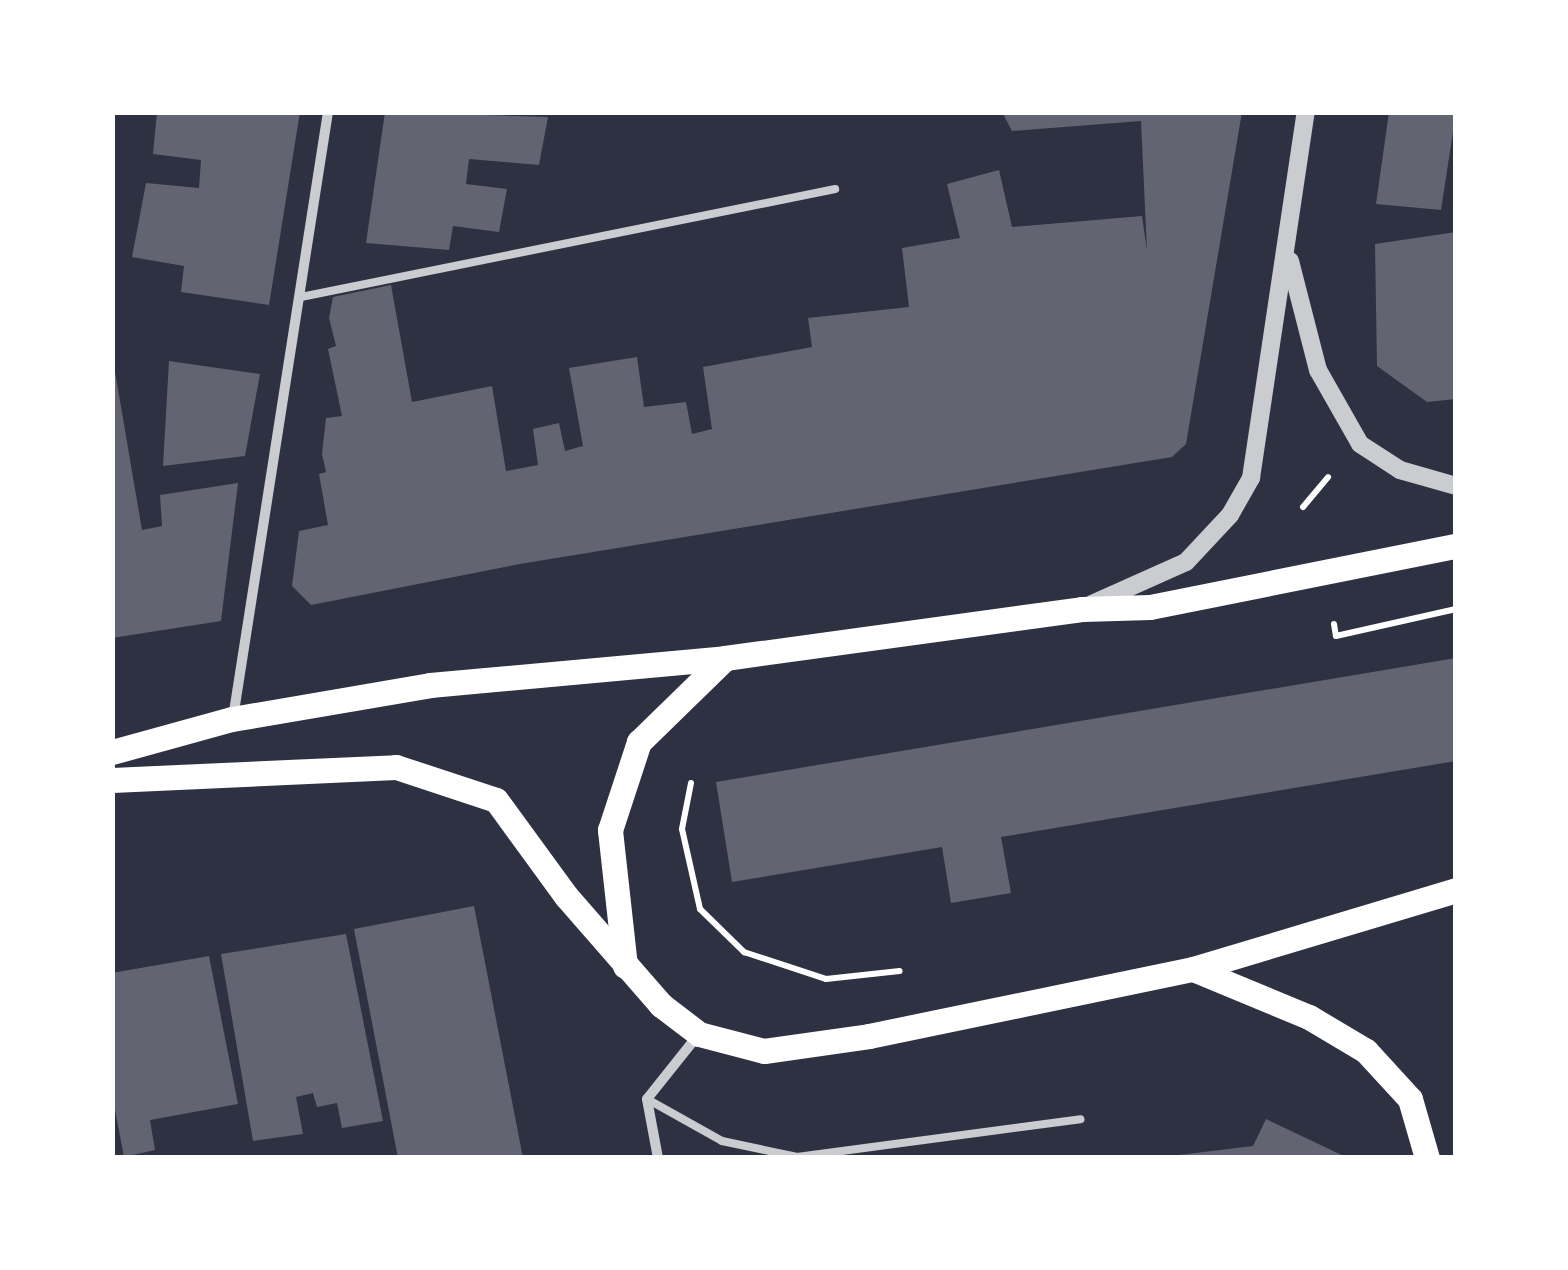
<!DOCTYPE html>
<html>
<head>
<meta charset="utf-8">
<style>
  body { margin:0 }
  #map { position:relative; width:1568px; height:1270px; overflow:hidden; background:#2d3142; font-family:Montserrat,sans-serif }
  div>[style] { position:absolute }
  .building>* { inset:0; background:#626471 }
  .path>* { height:6px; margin:-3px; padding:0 3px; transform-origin:3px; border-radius:3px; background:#fff }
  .service>* { height:8px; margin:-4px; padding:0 4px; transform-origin:4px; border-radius:4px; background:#caccd0 }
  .minor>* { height:10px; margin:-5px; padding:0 5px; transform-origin:5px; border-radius:5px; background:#caccd0 }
  .tertiary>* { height:18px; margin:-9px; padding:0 9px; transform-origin:9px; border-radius:9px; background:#caccd0 }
  .primary>* { height:25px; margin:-12.5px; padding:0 12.5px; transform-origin:12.5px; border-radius:12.5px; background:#fff }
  span { translate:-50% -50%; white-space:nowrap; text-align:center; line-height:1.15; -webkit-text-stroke:10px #fff; paint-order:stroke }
  .frame { position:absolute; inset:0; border:115px solid #fff; pointer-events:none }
</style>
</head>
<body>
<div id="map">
  <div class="building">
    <div style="clip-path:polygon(157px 112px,300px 112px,269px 305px,181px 292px,184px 266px,132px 257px,146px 183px,199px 188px,201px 160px,153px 154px)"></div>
    <div style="clip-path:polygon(385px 112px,548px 117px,539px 165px,469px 159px,466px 184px,507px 189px,499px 232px,453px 226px,449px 250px,366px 243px)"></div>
    <div style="clip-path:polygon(1002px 112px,1242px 112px,1186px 444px,1172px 457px,520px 564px,311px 605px,292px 586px,299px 531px,328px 525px,319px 474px,326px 472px,322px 454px,326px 418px,342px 416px,328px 349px,336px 346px,329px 318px,333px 297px,391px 285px,412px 402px,492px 386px,506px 471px,538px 465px,533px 429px,559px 423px,565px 451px,583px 446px,569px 368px,637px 357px,644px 407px,686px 402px,692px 434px,712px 429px,703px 367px,812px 347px,808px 318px,909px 307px,902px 248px,960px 238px,947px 184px,999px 170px,1012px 227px,1142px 216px,1147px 251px,1141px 121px,1012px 131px)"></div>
    <div style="clip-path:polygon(1389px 112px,1456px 112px,1441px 210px,1376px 204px)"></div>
    <div style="clip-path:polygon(1456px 232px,1456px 399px,1427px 402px,1377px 366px,1375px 244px)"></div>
    <div style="clip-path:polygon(112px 354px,142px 530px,162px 526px,160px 495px,238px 483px,221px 621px,112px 638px)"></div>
    <div style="clip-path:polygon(169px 361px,260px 374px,245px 456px,163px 466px)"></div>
    <div style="clip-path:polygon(1456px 658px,1456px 761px,1001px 837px,1011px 893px,951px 903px,942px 847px,732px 882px,716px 782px)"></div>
    <div style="clip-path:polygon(474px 906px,523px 1158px,398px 1158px,354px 929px)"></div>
    <div style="clip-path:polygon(346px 934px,383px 1121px,342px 1128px,337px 1103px,317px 1107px,313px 1093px,296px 1097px,303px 1134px,253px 1141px,221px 954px)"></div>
    <div style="clip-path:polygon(209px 956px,238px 1104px,150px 1120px,155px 1150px,124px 1157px,112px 1094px,112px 973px)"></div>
    <div style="clip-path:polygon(1266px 1119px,1348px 1158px,1154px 1158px,1253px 1146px)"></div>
  </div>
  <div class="path">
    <div style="left:1303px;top:507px;width:39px;rotate:-50deg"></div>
    <div style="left:1334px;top:624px;width:12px;rotate:81deg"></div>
    <div style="left:1336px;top:636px;width:123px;rotate:-12.7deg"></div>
    <div style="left:691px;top:783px;width:47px;rotate:101.1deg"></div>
    <div style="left:682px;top:829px;width:82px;rotate:77.3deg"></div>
    <div style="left:700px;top:909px;width:62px;rotate:44.3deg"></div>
    <div style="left:744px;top:952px;width:86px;rotate:18.2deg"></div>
    <div style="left:826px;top:979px;width:74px;rotate:-6.2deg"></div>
  </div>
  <div class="service">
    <div style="left:301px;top:297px;width:545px;rotate:-11.43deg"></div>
    <div style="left:647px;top:1099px;width:86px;rotate:29.2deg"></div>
    <div style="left:722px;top:1141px;width:77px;rotate:12deg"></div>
    <div style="left:797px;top:1157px;width:286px;rotate:-7.6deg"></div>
  </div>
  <div class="minor">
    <div style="left:233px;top:718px;width:613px;rotate:-81.09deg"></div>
    <div style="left:658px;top:1158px;width:60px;rotate:-100.6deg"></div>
    <div style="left:647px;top:1099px;width:82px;rotate:-51.4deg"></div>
  </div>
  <div class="tertiary">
    <div style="left:1290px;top:261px;width:113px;rotate:75.6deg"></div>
    <div style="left:1318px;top:370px;width:85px;rotate:60.4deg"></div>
    <div style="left:1360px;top:444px;width:48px;rotate:33deg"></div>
    <div style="left:1400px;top:470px;width:58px;rotate:15.9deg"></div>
    <div style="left:1092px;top:604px;width:103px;rotate:-24.1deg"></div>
    <div style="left:1186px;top:562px;width:64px;rotate:-46.9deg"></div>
    <div style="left:1230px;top:515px;width:43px;rotate:-60.4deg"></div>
    <div style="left:1251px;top:478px;width:370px;rotate:-81.5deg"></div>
  </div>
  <div class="primary">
    <div style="left:112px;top:752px;width:124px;rotate:-15.4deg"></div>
    <div style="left:232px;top:719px;width:201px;rotate:-9.7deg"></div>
    <div style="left:430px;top:685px;width:296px;rotate:-5.2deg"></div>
    <div style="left:725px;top:658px;width:360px;rotate:-7.8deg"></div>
    <div style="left:1082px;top:609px;width:68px;rotate:-1.7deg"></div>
    <div style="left:1150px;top:607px;width:312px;rotate:-11.3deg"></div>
    <div style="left:112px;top:780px;width:284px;rotate:-2.6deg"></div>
    <div style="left:396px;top:767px;width:105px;rotate:18.3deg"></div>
    <div style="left:496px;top:800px;width:119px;rotate:53.9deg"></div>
    <div style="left:566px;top:896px;width:145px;rotate:48.9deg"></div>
    <div style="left:661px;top:1005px;width:48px;rotate:37.3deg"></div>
    <div style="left:699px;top:1034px;width:67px;rotate:14.7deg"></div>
    <div style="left:764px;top:1051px;width:106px;rotate:-8.1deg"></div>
    <div style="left:869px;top:1036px;width:331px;rotate:-11.7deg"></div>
    <div style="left:1193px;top:969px;width:275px;rotate:-16.7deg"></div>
    <div style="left:625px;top:966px;width:137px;rotate:-96.3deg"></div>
    <div style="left:610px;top:830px;width:93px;rotate:-71.8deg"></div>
    <div style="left:639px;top:742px;width:120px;rotate:-44.3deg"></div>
    <div style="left:1193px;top:969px;width:126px;rotate:22.5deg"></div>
    <div style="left:1309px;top:1017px;width:66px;rotate:30.8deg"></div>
    <div style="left:1366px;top:1051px;width:65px;rotate:47.5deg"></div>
    <div style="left:1410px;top:1099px;width:61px;rotate:73.9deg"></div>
  </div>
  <div class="frame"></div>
</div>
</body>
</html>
